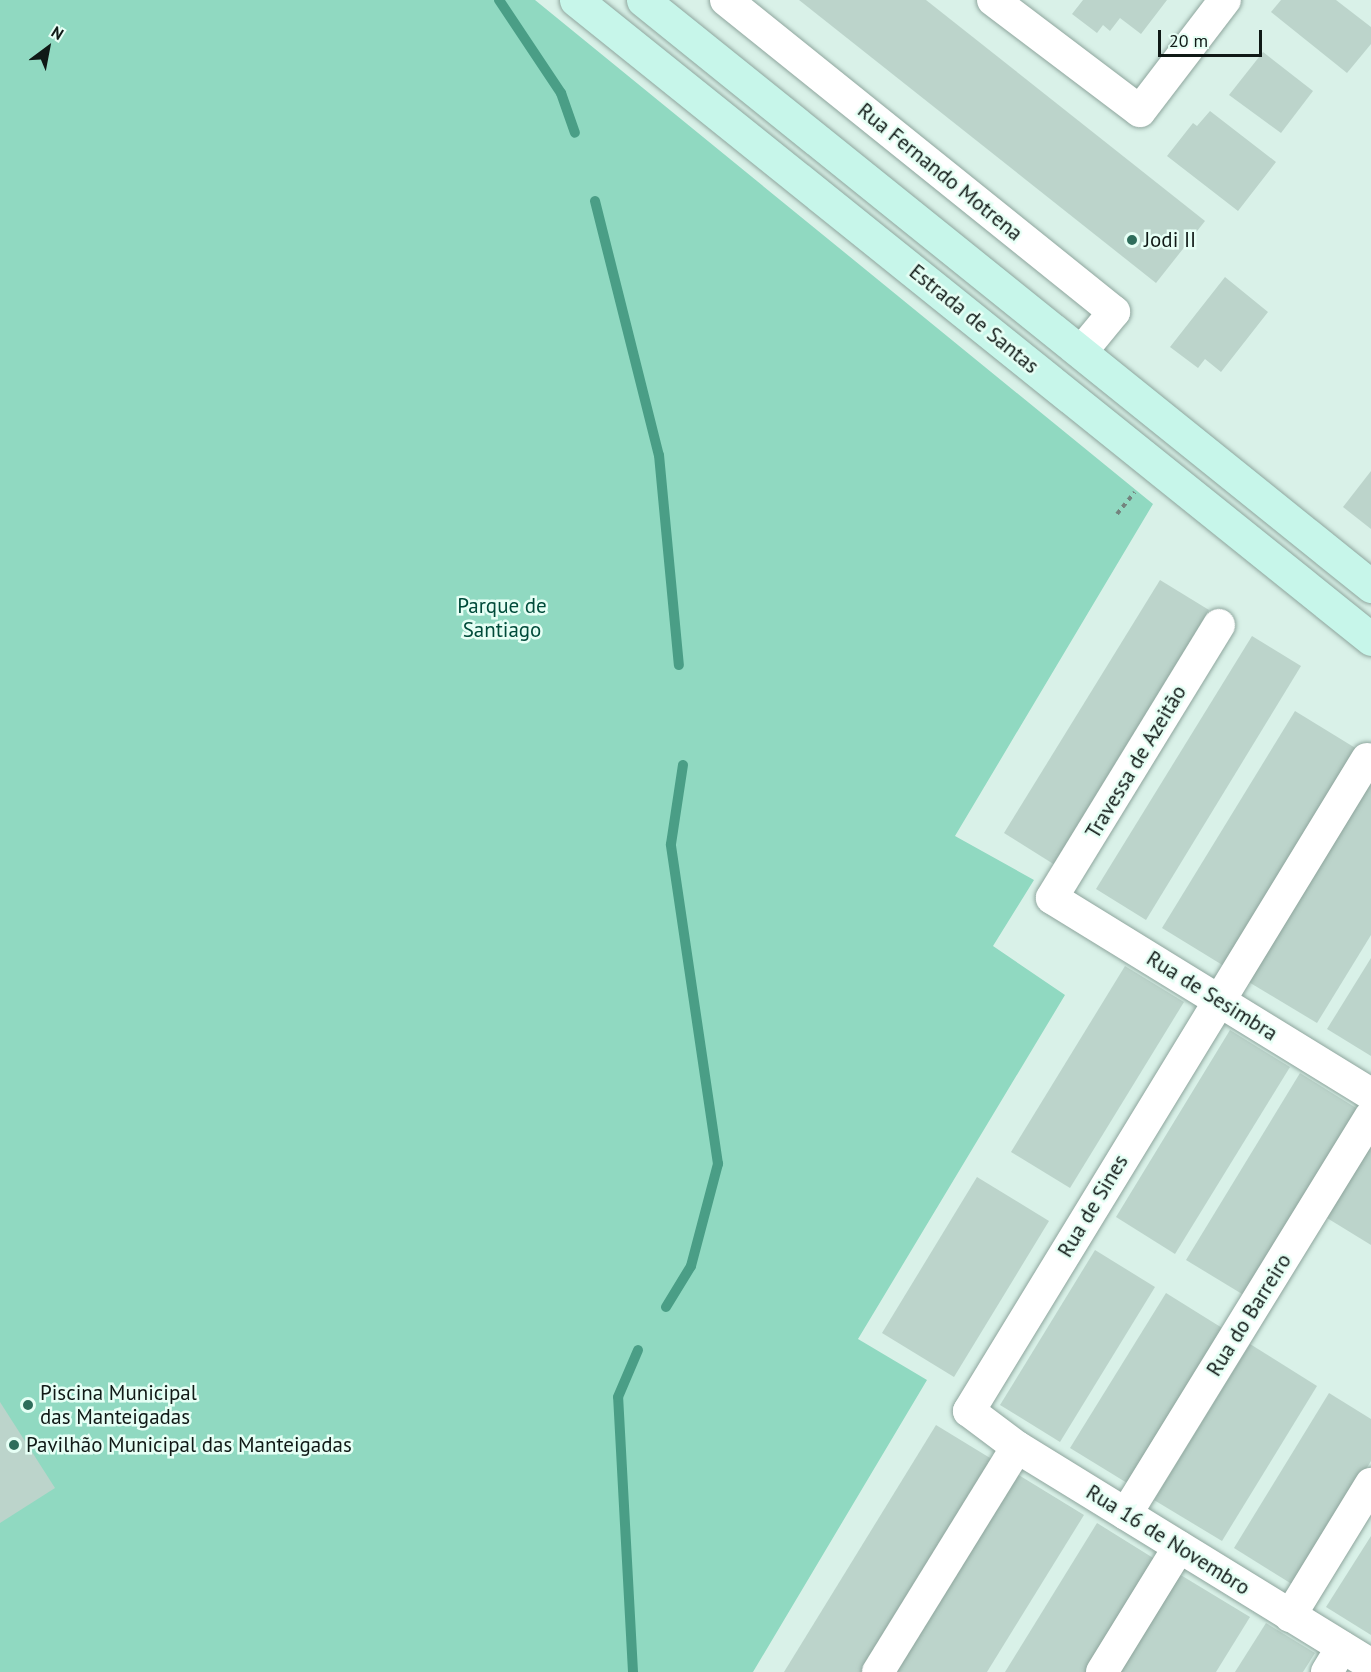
<!DOCTYPE html>
<html>
<head>
<meta charset="utf-8">
<style>
  body { margin:0 }
  #map { position:relative; width:1371px; height:1672px; overflow:hidden; background:#d9f1e8; font-family:"PT Sans",sans-serif }
  div>[style] { position:absolute }
  .green>* { inset:0; background:#90d9c1 }
  .stream>* { height:10px; margin:-5px; padding:0 5px; transform-origin:5px; border-radius:5px; background:#4a9e86 }
  .building>* { inset:0; background:#bcd4cb }
  .path>* { height:4px; margin-top:-2px; transform-origin:0; background:repeating-linear-gradient(90deg,#73847e 0 4.5px,transparent 0 9px) }
  .roads { filter:drop-shadow(0 0 2px #8ea59d) drop-shadow(0 0 2px #8ea59d) }
  .minor>* { height:32px; margin:-16px; padding:0 16px; transform-origin:16px; border-radius:16px; background:#fff }
  .secondary>* { height:33px; margin:-16.5px; padding:0 16.5px; transform-origin:16.5px; border-radius:16.5px; background:#c7f6ea }
  .dots>* { width:16px; height:16px; translate:-50% -50%; box-sizing:border-box; border:3px solid #e6fff5; border-radius:50% }
  span { translate:-50% -50%; white-space:nowrap; text-align:center; line-height:1.15; -webkit-text-stroke:5px #e6fff5; paint-order:stroke }
  .street-label { font-size:21px; color:#101916 }
  .poi-label { font-size:21px; color:#101916 }
  .left { translate:0 -50%; text-align:left }
  .park-label { font-size:21px; color:#004b3a }
  .north { position:absolute; left:18px; top:18px; width:60px; height:60px; -webkit-text-stroke:4px #e6fff5; paint-order:stroke; rotate:32deg; font-size:16px; font-weight:700; line-height:24px; text-align:center; color:#101916 }
  .north::after { content:''; display:block; margin:auto; width:21px; height:27px; background:#101916; clip-path:polygon(50% 0,100% 100%,50% 72%,0 100%) }
  .scale { position:absolute; left:1158px; top:30px; width:104px; height:27px; box-sizing:border-box; border:3px solid #101916; border-top:0; padding-left:8px; font-size:18px; line-height:21px; white-space:nowrap; color:#101916; -webkit-text-stroke:4px #e6fff5; paint-order:stroke }
</style>
</head>
<body>
<div id="map">
  <div class="green">
    <div style="clip-path:polygon(0 0,535px 0,1153px 504px,955px 836px,1034px 880px,993px 946px,1065px 995px,858px 1339px,927px 1380px,753px 1672px,0 1672px)"></div>
  </div>
  <div class="stream">
    <div style="left:499px;top:0;width:112px;rotate:56.3deg"></div>
    <div style="left:561px;top:93px;width:42px;rotate:70.7deg"></div>
    <div style="left:595px;top:201px;width:262px;rotate:75.9deg"></div>
    <div style="left:659px;top:455px;width:211px;rotate:84.6deg"></div>
    <div style="left:666px;top:1307px;width:48px;rotate:-58.6deg"></div>
    <div style="left:691px;top:1266px;width:106px;rotate:-75.2deg"></div>
    <div style="left:718px;top:1164px;width:323px;rotate:-98.4deg"></div>
    <div style="left:671px;top:844px;width:80px;rotate:-81.4deg"></div>
    <div style="left:633px;top:1672px;width:275px;rotate:-93.1deg"></div>
    <div style="left:618px;top:1397px;width:51px;rotate:-66.9deg"></div>
  </div>
  <div class="building">
    <div style="clip-path:polygon(799px 0,926px 0,1205px 221px,1156px 283px)"></div>
    <div style="clip-path:polygon(1083px 0,1167px 0,1141px 34px,1120px 18px,1110px 31px,1103px 25px,1097px 33px,1072px 14px)"></div>
    <div style="clip-path:polygon(1281px 0,1336px 0,1371px 27px,1371px 44px,1347px 73px,1271px 12px)"></div>
    <div style="clip-path:polygon(1263px 52px,1313px 91px,1281px 133px,1229px 95px)"></div>
    <div style="clip-path:polygon(1210px 111px,1276px 162px,1238px 211px,1167px 156px,1193px 123px,1197px 126px)"></div>
    <div style="clip-path:polygon(1225px 277px,1268px 312px,1221px 372px,1205px 359px,1198px 368px,1170px 347px)"></div>
    <div style="clip-path:polygon(1371px 471px,1371px 529px,1343px 507px)"></div>
    <div style="clip-path:polygon(1160px 580px,1209px 610px,1055px 865px,1004px 833px)"></div>
    <div style="clip-path:polygon(1252px 636px,1301px 666px,1146px 920px,1096px 889px)"></div>
    <div style="clip-path:polygon(1295px 711px,1357px 749px,1224px 966px,1162px 928px)"></div>
    <div style="clip-path:polygon(1371px 778px,1371px 935px,1317px 1023px,1247px 981px)"></div>
    <div style="clip-path:polygon(1371px 958px,1371px 1056px,1327px 1029px)"></div>
    <div style="clip-path:polygon(1125px 966px,1184px 1002px,1070px 1188px,1011px 1152px)"></div>
    <div style="clip-path:polygon(1230px 1030px,1290px 1067px,1175px 1254px,1116px 1217px)"></div>
    <div style="clip-path:polygon(1300px 1073px,1361px 1111px,1247px 1297px,1186px 1260px)"></div>
    <div style="clip-path:polygon(1371px 1146px,1371px 1245px,1327px 1218px)"></div>
    <div style="clip-path:polygon(977px 1177px,1049px 1221px,954px 1377px,882px 1333px)"></div>
    <div style="clip-path:polygon(1095px 1250px,1155px 1287px,1060px 1442px,1000px 1405px)"></div>
    <div style="clip-path:polygon(1166px 1293px,1227px 1331px,1132px 1486px,1070px 1448px)"></div>
    <div style="clip-path:polygon(1250px 1344px,1317px 1386px,1222px 1541px,1154px 1500px)"></div>
    <div style="clip-path:polygon(1329px 1393px,1371px 1419px,1371px 1461px,1295px 1586px,1234px 1548px)"></div>
    <div style="clip-path:polygon(0 1402px,55px 1488px,0 1523px)"></div>
    <div style="clip-path:polygon(936px 1425px,995px 1461px,865px 1672px,784px 1672px)"></div>
    <div style="clip-path:polygon(1017px 1474px,1084px 1515px,987px 1672px,896px 1672px)"></div>
    <div style="clip-path:polygon(1097px 1523px,1158px 1561px,1089px 1672px,1005px 1672px)"></div>
    <div style="clip-path:polygon(1371px 1536px,1371px 1635px,1326px 1607px)"></div>
    <div style="clip-path:polygon(1179px 1574px,1250px 1617px,1216px 1672px,1120px 1672px)"></div>
    <div style="clip-path:polygon(1266px 1623px,1315px 1653px,1303px 1672px,1235px 1672px)"></div>
  </div>
  <div class="path">
    <div style="left:1117px;top:514px;width:28px;rotate:-51deg"></div>
  </div>
  <div class="roads">
    <div class="minor">
      <div style="left:726px;top:0;width:498px;rotate:38.8deg"></div>
      <div style="left:1114px;top:312px;width:52px;rotate:129.5deg"></div>
      <div style="left:993px;top:0;width:184px;rotate:37.1deg"></div>
      <div style="left:1140px;top:111px;width:140px;rotate:-52.6deg"></div>
      <div style="left:1219px;top:625px;width:320px;rotate:121.5deg"></div>
      <div style="left:1052px;top:898px;width:374px;rotate:31.6deg"></div>
      <div style="left:1367px;top:759px;width:764px;rotate:121.4deg"></div>
      <div style="left:969px;top:1411px;width:60px;rotate:36.9deg"></div>
      <div style="left:1017px;top:1447px;width:416px;rotate:31.6deg"></div>
      <div style="left:1126px;top:1514px;width:467px;rotate:-58.4deg"></div>
      <div style="left:1290px;top:1616px;width:155px;rotate:-58.5deg"></div>
      <div style="left:878px;top:1672px;width:264px;rotate:-58.3deg"></div>
      <div style="left:1102px;top:1672px;width:147px;rotate:-58.4deg"></div>
      <div style="left:1327px;top:1672px;width:29px;rotate:-59deg"></div>
    </div>
    <div class="secondary">
      <div style="left:576px;top:0;width:1020px;rotate:38.79deg"></div>
      <div style="left:643px;top:0;width:935px;rotate:38.83deg"></div>
    </div>
  </div>
  <div class="dots">
    <div style="left:1132px;top:240px;background:#2e6d5b"></div>
    <div style="left:28px;top:1405px;background:#2e6d5b"></div>
    <div style="left:14px;top:1445px;background:#2e6d5b"></div>
  </div>
  <div class="street-label">
    <span style="left:940px;top:172px;rotate:39deg">Rua Fernando Motrena</span>
    <span style="left:974px;top:319px;rotate:39deg">Estrada de Santas</span>
    <span style="left:1136px;top:762px;rotate:-59deg">Travessa de Azeitão</span>
    <span style="left:1212px;top:996px;rotate:32deg">Rua de Sesimbra</span>
    <span style="left:1093px;top:1206px;rotate:-59deg">Rua de Sines</span>
    <span style="left:1249px;top:1315px;rotate:-58deg">Rua do Barreiro</span>
    <span style="left:1168px;top:1540px;rotate:32deg">Rua 16 de Novembro</span>
  </div>
  <div class="poi-label">
    <span class="left" style="left:1144px;top:240px">Jodi II</span>
    <span class="left" style="left:40px;top:1405px">Piscina Municipal<br>das Manteigadas</span>
    <span class="left" style="left:26px;top:1445px">Pavilhão Municipal das Manteigadas</span>
  </div>
  <div class="park-label">
    <span style="left:502px;top:618px">Parque de<br>Santiago</span>
  </div>
  <div class="north">N</div>
  <div class="scale">20 m</div>
</div>
</body>
</html>
